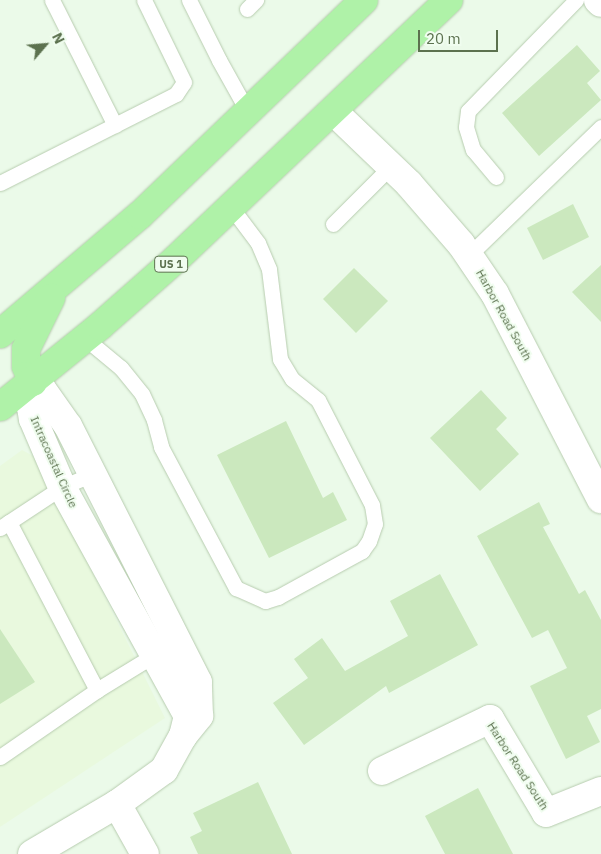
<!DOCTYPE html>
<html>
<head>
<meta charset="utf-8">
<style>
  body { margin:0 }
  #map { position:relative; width:601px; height:854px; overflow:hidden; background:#ebfae9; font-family:"IBM Plex Sans",sans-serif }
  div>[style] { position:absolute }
  .commercial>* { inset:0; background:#e9f9de }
  .building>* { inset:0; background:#cbe8be }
  .roads { filter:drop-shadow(0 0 1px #b7ccaf) drop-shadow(0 0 1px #b7ccaf) }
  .service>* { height:15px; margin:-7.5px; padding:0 7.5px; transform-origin:7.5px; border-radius:7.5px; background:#fff }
  .minor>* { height:28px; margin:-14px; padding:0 14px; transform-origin:14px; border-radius:14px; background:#fff }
  .primary>* { height:28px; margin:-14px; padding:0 14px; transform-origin:14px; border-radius:14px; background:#aff2a8 }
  span { translate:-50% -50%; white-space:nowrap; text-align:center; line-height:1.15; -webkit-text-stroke:4px #f0fdef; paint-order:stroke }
  .shield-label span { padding:1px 4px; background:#f0fdef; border:1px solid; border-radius:4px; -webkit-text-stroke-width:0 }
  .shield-label { font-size:11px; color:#5c724f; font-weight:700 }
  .street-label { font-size:12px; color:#5c724f }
  .north { position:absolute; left:20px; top:20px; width:50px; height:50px; -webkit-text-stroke:4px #f0fdef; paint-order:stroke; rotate:63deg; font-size:14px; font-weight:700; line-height:20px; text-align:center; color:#5c724f }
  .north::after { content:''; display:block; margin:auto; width:18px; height:22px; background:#5c724f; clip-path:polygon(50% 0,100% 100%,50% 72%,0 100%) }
  .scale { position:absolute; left:418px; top:30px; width:80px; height:22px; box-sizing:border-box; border:2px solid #5c724f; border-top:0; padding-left:6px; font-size:15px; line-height:18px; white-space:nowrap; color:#5c724f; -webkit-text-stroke:4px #f0fdef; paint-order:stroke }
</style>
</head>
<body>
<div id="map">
  <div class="commercial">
    <div style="clip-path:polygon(22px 450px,35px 457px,165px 718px,0 827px,0 466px)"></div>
  </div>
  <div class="building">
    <div style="clip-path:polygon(577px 45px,600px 71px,587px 83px,601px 100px,539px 156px,502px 113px)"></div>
    <div style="clip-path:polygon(573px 204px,589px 237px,543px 260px,527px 228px)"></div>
    <div style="clip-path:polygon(601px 265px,601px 322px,572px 292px)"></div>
    <div style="clip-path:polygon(354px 268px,388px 301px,356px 333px,323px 299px)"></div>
    <div style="clip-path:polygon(481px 390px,507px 418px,496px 429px,519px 454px,480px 491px,430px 438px)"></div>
    <div style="clip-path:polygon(286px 421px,323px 498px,333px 492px,347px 520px,269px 558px,217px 455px)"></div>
    <div style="clip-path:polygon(539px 502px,550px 524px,543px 527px,579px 594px,585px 590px,601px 620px,601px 709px,587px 716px,600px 742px,566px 759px,530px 686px,567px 668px,548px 630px,532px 638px,477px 536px)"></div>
    <div style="clip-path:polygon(440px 574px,478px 645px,389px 693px,386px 686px,304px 745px,273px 703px,308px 678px,294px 659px,322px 638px,345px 671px,408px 636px,390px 601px)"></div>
    <div style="clip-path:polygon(0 629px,35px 682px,0 704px)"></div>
    <div style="clip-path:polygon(258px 782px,292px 854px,198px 854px,190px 837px,202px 831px,193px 813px)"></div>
    <div style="clip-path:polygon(478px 788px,513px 854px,445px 854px,425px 816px)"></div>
  </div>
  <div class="roads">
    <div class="service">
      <div style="left:52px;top:0;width:140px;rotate:63.3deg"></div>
      <div style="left:189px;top:0;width:67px;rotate:63.4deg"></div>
      <div style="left:219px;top:60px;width:60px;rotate:60.9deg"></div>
      <div style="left:247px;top:9px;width:13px;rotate:-45deg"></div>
      <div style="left:496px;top:177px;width:35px;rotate:-130deg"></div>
      <div style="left:473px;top:150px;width:24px;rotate:-107deg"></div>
      <div style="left:466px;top:127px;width:16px;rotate:-83deg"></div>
      <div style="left:468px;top:111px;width:155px;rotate:-45.8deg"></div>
      <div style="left:0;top:183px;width:197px;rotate:-26.8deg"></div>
      <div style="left:176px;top:94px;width:14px;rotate:-56deg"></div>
      <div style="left:184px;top:82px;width:91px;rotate:-116deg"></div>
      <div style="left:333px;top:224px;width:81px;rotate:-45deg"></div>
      <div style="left:469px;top:255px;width:184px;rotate:-44.1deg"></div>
      <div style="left:86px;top:339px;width:45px;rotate:39.6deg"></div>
      <div style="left:121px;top:368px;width:33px;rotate:51deg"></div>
      <div style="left:142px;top:394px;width:29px;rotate:65deg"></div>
      <div style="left:154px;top:420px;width:28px;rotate:75deg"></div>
      <div style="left:161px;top:447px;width:160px;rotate:62deg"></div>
      <div style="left:236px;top:588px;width:32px;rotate:24deg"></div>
      <div style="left:265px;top:601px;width:14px;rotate:-17deg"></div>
      <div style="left:278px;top:597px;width:96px;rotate:-28.7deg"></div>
      <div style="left:362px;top:551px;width:12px;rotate:-55deg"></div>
      <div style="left:369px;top:541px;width:18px;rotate:-71deg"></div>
      <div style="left:375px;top:524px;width:19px;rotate:-99deg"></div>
      <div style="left:372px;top:505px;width:118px;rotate:-117.2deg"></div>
      <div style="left:318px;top:400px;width:33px;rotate:-141deg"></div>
      <div style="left:292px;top:379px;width:23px;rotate:-121deg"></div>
      <div style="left:280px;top:359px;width:91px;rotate:-97deg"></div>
      <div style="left:269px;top:269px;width:28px;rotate:-113deg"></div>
      <div style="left:258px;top:243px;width:45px;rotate:-126.9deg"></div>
      <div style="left:9px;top:522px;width:190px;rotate:62.4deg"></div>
      <div style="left:0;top:528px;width:74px;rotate:-33.5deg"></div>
      <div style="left:62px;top:487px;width:33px;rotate:-23deg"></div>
      <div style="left:0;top:757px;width:118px;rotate:-34.6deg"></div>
      <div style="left:97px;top:690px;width:73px;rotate:-31.5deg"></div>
    </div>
    <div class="minor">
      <div style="left:598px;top:0;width:4px;rotate:45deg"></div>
      <div style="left:333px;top:111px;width:105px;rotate:43.8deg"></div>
      <div style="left:409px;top:184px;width:79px;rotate:49.1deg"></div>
      <div style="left:461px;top:244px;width:60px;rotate:55.8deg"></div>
      <div style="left:495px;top:294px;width:231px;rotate:62.7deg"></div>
      <div style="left:33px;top:382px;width:25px;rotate:95deg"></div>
      <div style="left:31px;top:407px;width:12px;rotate:81deg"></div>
      <div style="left:33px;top:419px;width:74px;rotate:66.9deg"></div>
      <div style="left:62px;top:487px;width:261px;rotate:61.2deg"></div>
      <div style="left:188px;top:716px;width:21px;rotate:104deg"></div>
      <div style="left:382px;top:771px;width:120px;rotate:-25.7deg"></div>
      <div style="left:490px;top:719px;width:109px;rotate:59.2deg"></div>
      <div style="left:546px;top:813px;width:59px;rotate:-21.8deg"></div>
      <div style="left:117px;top:804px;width:57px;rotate:60.8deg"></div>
      <div style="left:32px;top:854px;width:99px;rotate:-30.5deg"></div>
      <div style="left:117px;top:804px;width:58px;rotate:-35.9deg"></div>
      <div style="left:164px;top:770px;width:39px;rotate:-61deg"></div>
      <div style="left:183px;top:736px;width:26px;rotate:-51deg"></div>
      <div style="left:199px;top:716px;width:34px;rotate:-92deg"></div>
      <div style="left:198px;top:682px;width:287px;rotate:-116.9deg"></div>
      <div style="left:68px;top:426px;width:45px;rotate:-125.1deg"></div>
      <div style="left:42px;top:389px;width:11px;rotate:-142deg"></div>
    </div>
    <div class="primary">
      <div style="left:0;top:334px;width:184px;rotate:-40.4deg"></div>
      <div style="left:140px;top:215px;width:310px;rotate:-43.8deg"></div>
      <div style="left:33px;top:382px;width:17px;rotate:-114deg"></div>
      <div style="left:26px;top:366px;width:17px;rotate:-90deg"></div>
      <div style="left:26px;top:349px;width:57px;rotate:-63.9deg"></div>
      <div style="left:0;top:407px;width:129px;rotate:-39deg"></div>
      <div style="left:100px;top:326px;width:101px;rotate:-41.4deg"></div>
      <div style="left:176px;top:259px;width:376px;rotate:-43.5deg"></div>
    </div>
  </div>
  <div class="shield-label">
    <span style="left:171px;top:264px">US 1</span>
  </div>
  <div class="street-label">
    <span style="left:504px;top:315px;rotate:61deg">Harbor Road South</span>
    <span style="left:54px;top:462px;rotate:66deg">Intracoastal Circle</span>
    <span style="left:518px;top:766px;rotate:57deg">Harbor Road South</span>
  </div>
  <div class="north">N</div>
  <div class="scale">20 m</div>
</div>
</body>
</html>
